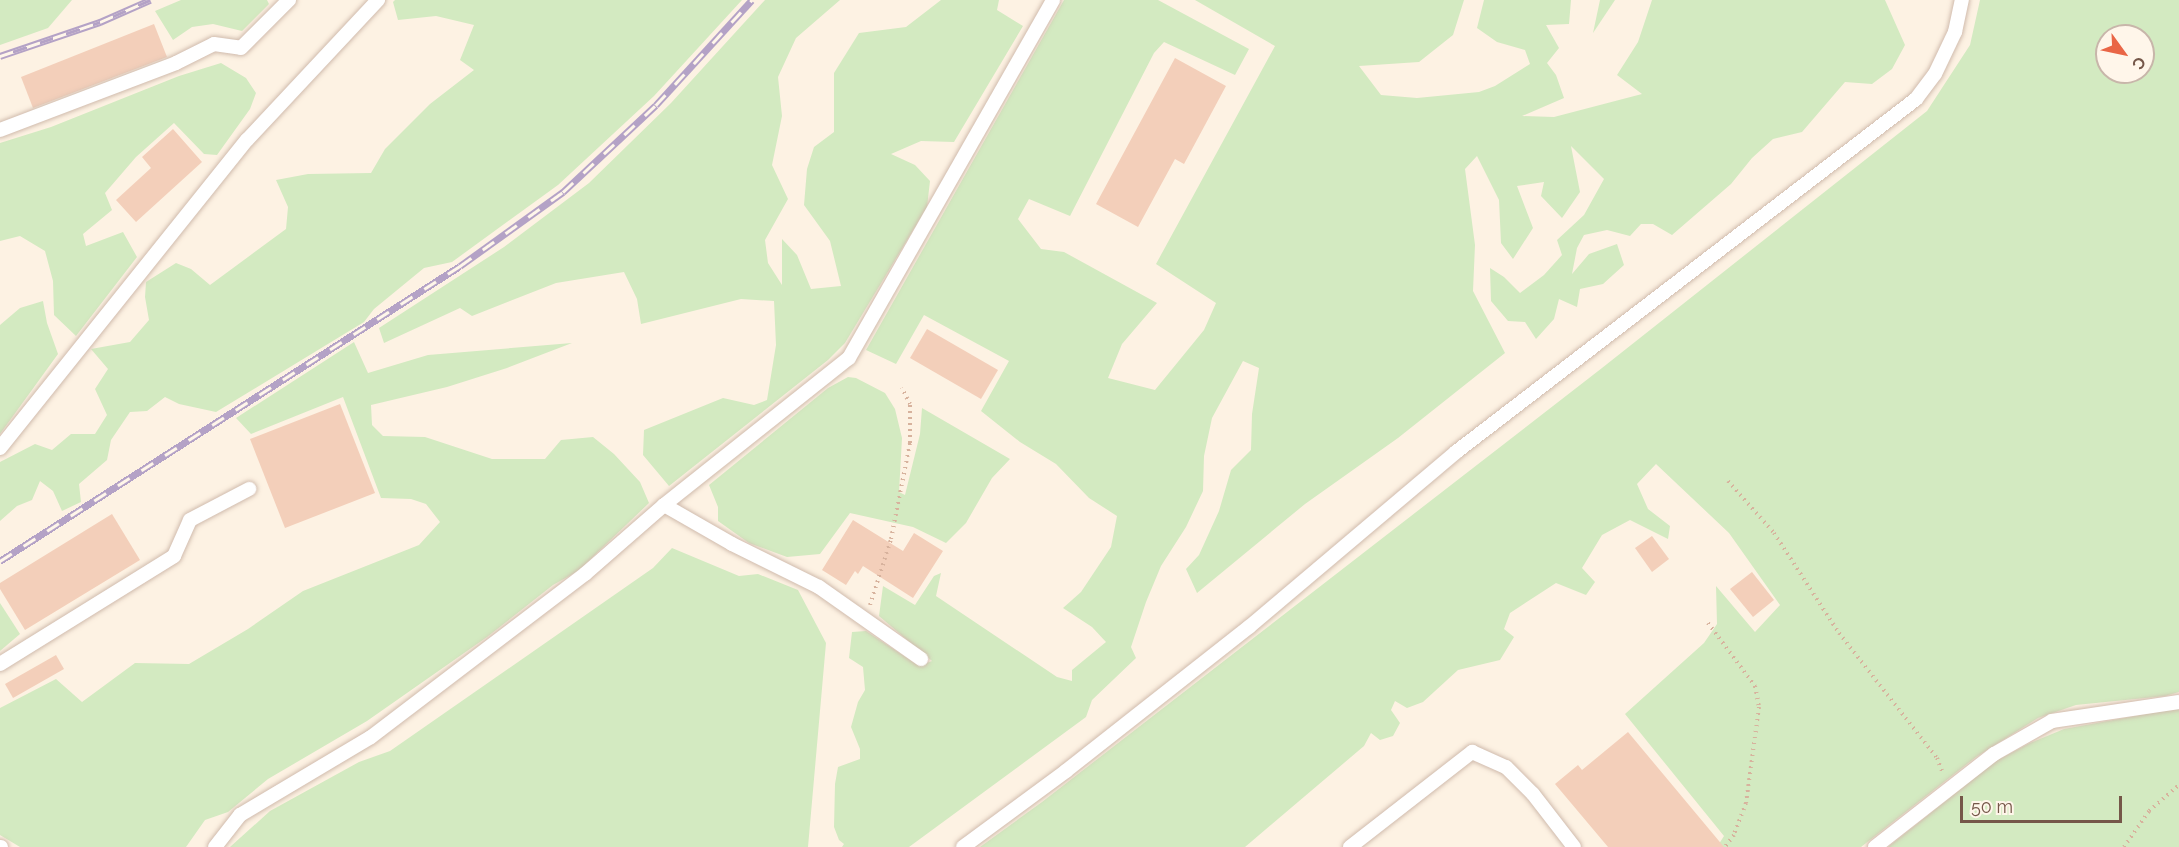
<!DOCTYPE html>
<html>
<head>
<meta charset="utf-8">
<style>
  body { margin:0 }
  #map { position:relative; width:2179px; height:847px; overflow:hidden; background:#fdf2e3; font-family:Raleway,sans-serif }
  div>[style] { position:absolute }
  .green>* { inset:0; background:#d3eac1 }
  .building>* { inset:0; background:#f3cfba }
  .path>* { height:4px; margin-top:-2px; transform-origin:0; background:repeating-linear-gradient(90deg,#d7b29d 0 1.5px,transparent 0 6px) }
  .roads { filter:drop-shadow(0 0 2px #d0bbad) drop-shadow(0 0 2px #d0bbad) }
  .service>* { height:14px; margin:-7px; padding:0 7px; transform-origin:7px; border-radius:7px; background:#fff }
  .rail>* { height:7px; margin-top:-3.5px; transform-origin:0; background:repeating-linear-gradient(90deg,#fff6ea 0 14px,#b4a2c6 0 28px); box-sizing:border-box; border-block:2px solid #b4a2c6 }
  span { translate:-50% -50%; white-space:nowrap; text-align:center; line-height:1.15; -webkit-text-stroke:5px #fff6ea; paint-order:stroke }
  .north { position:absolute; left:2095px; top:24px; width:60px; height:60px; box-sizing:border-box; background:#fff6ea; border:2px solid #c8b6aa; border-radius:50%; rotate:123deg; font-size:16px; font-weight:700; line-height:24px; text-align:center; color:#755749 }
  .north::after { content:''; display:block; margin:auto; width:21px; height:27px; background:#e96646; clip-path:polygon(50% 0,100% 100%,50% 72%,0 100%) }
  .scale { position:absolute; left:1960px; top:796px; width:162px; height:27px; box-sizing:border-box; border:3px solid #755749; border-top:0; padding-left:8px; font-size:18px; line-height:21px; white-space:nowrap; color:#755749; -webkit-text-stroke:4px #fff6ea; paint-order:stroke }
</style>
</head>
<body>
<div id="map">
  <div class="green">
    <div style="clip-path:polygon(0 0,72px 0,48px 28px,0 45px)"></div>
    <div style="clip-path:polygon(181px 0,267px 0,269px 4px,242px 31px,213px 24px,192px 27px,173px 40px,155px 11px)"></div>
    <div style="clip-path:polygon(395px 0,742px 0,654px 96px,558px 185px,452px 262px,424px 268px,374px 309px,364px 322px,216px 412px,179px 404px,165px 397px,147px 411px,130px 412px,111px 440px,107px 460px,79px 484px,81px 502px,62px 511px,53px 491px,40px 481px,32px 500px,17px 506px,0 521px,0 462px,35px 444px,52px 450px,71px 434px,95px 434px,107px 415px,95px 389px,108px 369px,91px 349px,130px 342px,149px 320px,145px 297px,146px 282px,176px 263px,191px 269px,210px 285px,286px 229px,288px 207px,276px 180px,308px 174px,371px 173px,385px 149px,430px 104px,474px 70px,460px 60px,474px 25px,436px 16px,398px 20px,393px 2px)"></div>
    <div style="clip-path:polygon(765px 0,840px 0,796px 38px,778px 77px,782px 116px,772px 165px,788px 199px,765px 240px,768px 263px,782px 285px,782px 239px,797px 255px,811px 289px,841px 286px,830px 241px,804px 205px,807px 169px,814px 147px,834px 132px,834px 73px,859px 33px,906px 27px,941px 0,999px 0,997px 10px,1023px 26px,954px 142px,921px 141px,891px 154px,915px 165px,930px 181px,927px 207px,845px 343px,828px 360px,669px 486px,643px 455px,644px 430px,723px 398px,754px 405px,767px 400px,776px 345px,774px 301px,741px 299px,641px 324px,637px 299px,624px 272px,556px 283px,472px 316px,460px 308px,384px 343px,379px 328px,504px 247px,589px 183px,671px 103px)"></div>
    <div style="clip-path:polygon(1064px 0,1158px 0,1249px 49px,1235px 75px,1164px 42px,1154px 53px,1070px 216px,1029px 199px,1018px 219px,1041px 249px,1064px 252px,1157px 303px,1122px 344px,1108px 378px,1155px 390px,1204px 330px,1216px 303px,1156px 264px,1275px 46px,1195px 0,1464px 0,1453px 35px,1419px 62px,1359px 66px,1381px 95px,1417px 98px,1479px 92px,1495px 86px,1530px 64px,1525px 50px,1497px 42px,1477px 28px,1484px 0,1571px 0,1569px 24px,1546px 25px,1559px 48px,1547px 63px,1556px 75px,1564px 98px,1522px 116px,1554px 117px,1642px 94px,1617px 75px,1638px 42px,1652px 0,1885px 0,1905px 45px,1892px 69px,1872px 84px,1845px 82px,1802px 132px,1773px 139px,1752px 158px,1731px 184px,1672px 235px,1653px 224px,1641px 224px,1630px 236px,1607px 230px,1584px 235px,1577px 248px,1572px 274px,1589px 254px,1617px 244px,1624px 265px,1603px 284px,1580px 289px,1577px 307px,1559px 299px,1554px 319px,1536px 339px,1525px 322px,1508px 321px,1491px 301px,1490px 268px,1504px 277px,1520px 293px,1544px 275px,1562px 255px,1557px 240px,1584px 215px,1604px 179px,1571px 146px,1580px 192px,1562px 218px,1541px 196px,1544px 182px,1517px 186px,1533px 228px,1513px 259px,1501px 243px,1499px 200px,1477px 156px,1465px 169px,1475px 245px,1473px 291px,1505px 353px,1398px 438px,1305px 504px,1197px 593px,1186px 569px,1199px 555px,1219px 511px,1231px 470px,1251px 450px,1252px 414px,1259px 368px,1243px 361px,1212px 418px,1204px 456px,1203px 491px,1186px 527px,1161px 566px,1146px 602px,1131px 647px,1136px 658px,1092px 700px,1086px 717px,909px 847px,842px 847px,844px 844px,839px 840px,834px 827px,835px 784px,838px 767px,860px 759px,860px 749px,851px 727px,858px 702px,865px 690px,863px 667px,849px 658px,852px 632px,866px 631px,919px 666px,932px 661px,879px 616px,883px 586px,915px 605px,934px 576px,941px 573px,936px 596px,1057px 677px,1072px 681px,1072px 670px,1106px 642px,1092px 627px,1063px 608px,1081px 592px,1111px 547px,1117px 516px,1089px 498px,1056px 464px,1020px 442px,981px 411px,1009px 361px,924px 315px,896px 364px,866px 350px)"></div>
    <div style="clip-path:polygon(1600px 0,1615px 0,1593px 33px)"></div>
    <div style="clip-path:polygon(evenodd,1980px 0,2179px 0,2179px 692px,2165px 696px,2076px 705px,2038px 718px,1976px 757px,1861px 847px,1717px 847px,1724px 836px,1625px 714px,1704px 643px,1717px 624px,1716px 586px,1755px 632px,1780px 605px,1729px 533px,1656px 464px,1637px 484px,1648px 509px,1670px 526px,1668px 539px,1630px 520px,1602px 535px,1582px 568px,1595px 582px,1586px 595px,1556px 583px,1510px 613px,1504px 629px,1514px 637px,1500px 660px,1458px 670px,1423px 702px,1407px 708px,1395px 701px,1391px 710px,1400px 723px,1393px 736px,1380px 740px,1371px 733px,1364px 746px,1245px 847px,980px 847px,1042px 802px,1602px 368px,1927px 111px,1970px 45px,1980px 0,2107px 36px,2143px 36px,2143px 72px,2107px 72px,2107px 36px)"></div>
    <div style="clip-path:polygon(221px 63px,246px 78px,256px 93px,250px 109px,217px 155px,204px 154px,174px 123px,136px 157px,105px 193px,112px 210px,83px 234px,86px 246px,123px 232px,137px 257px,76px 336px,54px 315px,53px 281px,45px 251px,20px 236px,0 241px,0 143px,51px 127px,179px 76px)"></div>
    <div style="clip-path:polygon(43px 301px,47px 323px,58px 354px,0 434px,0 325px,20px 308px)"></div>
    <div style="clip-path:polygon(354px 342px,368px 373px,428px 355px,572px 343px,507px 368px,447px 387px,371px 405px,372px 425px,383px 436px,425px 437px,492px 459px,545px 459px,561px 440px,593px 437px,614px 454px,640px 482px,649px 503px,578px 571px,553px 585px,487px 637px,367px 721px,268px 779px,228px 812px,205px 820px,186px 847px,20px 847px,0 835px,0 708px,56px 679px,82px 702px,135px 663px,189px 664px,248px 629px,303px 591px,419px 545px,440px 522px,426px 504px,411px 499px,381px 498px,343px 397px,251px 434px,236px 418px)"></div>
    <div style="clip-path:polygon(848px 377px,856px 378px,885px 393px,895px 409px,902px 438px,899px 492px,905px 495px,920px 434px,922px 408px,1010px 459px,992px 478px,966px 523px,946px 543px,913px 527px,850px 513px,820px 554px,787px 557px,749px 543px,718px 521px,718px 507px,709px 485px,828px 388px)"></div>
    <div style="clip-path:polygon(672px 548px,739px 576px,758px 574px,798px 590px,826px 643px,808px 847px,230px 847px,270px 811px,359px 762px,390px 751px,653px 568px)"></div>
    <div style="clip-path:polygon(0 603px,20px 634px,0 651px)"></div>
    <div style="clip-path:polygon(2179px 708px,2179px 847px,1888px 847px,1996px 761px,2030px 743px,2064px 729px)"></div>
  </div>
  <div class="building">
    <div style="clip-path:polygon(154px 24px,167px 57px,33px 108px,21px 77px)"></div>
    <div style="clip-path:polygon(1175px 58px,1226px 86px,1184px 164px,1175px 159px,1138px 227px,1096px 204px)"></div>
    <div style="clip-path:polygon(173px 129px,202px 162px,136px 222px,116px 200px,151px 168px,142px 157px)"></div>
    <div style="clip-path:polygon(927px 329px,998px 370px,981px 399px,910px 358px)"></div>
    <div style="clip-path:polygon(340px 404px,375px 493px,285px 528px,250px 439px)"></div>
    <div style="clip-path:polygon(112px 514px,140px 560px,25px 630px,0 589px,0 583px)"></div>
    <div style="clip-path:polygon(853px 520px,903px 551px,914px 533px,943px 551px,913px 598px,863px 566px,858px 574px,855px 571px,846px 585px,822px 570px)"></div>
    <div style="clip-path:polygon(1652px 536px,1669px 559px,1652px 572px,1635px 548px)"></div>
    <div style="clip-path:polygon(1752px 572px,1774px 600px,1753px 617px,1730px 589px)"></div>
    <div style="clip-path:polygon(56px 655px,64px 669px,13px 698px,5px 684px)"></div>
    <div style="clip-path:polygon(1628px 732px,1724px 847px,1608px 847px,1555px 784px,1578px 765px,1582px 770px)"></div>
  </div>
  <div class="path">
    <div style="left:1728px;top:481px;width:69px;rotate:48.5deg"></div>
    <div style="left:1774px;top:533px;width:119px;rotate:57deg"></div>
    <div style="left:1839px;top:633px;width:159px;rotate:51.9deg"></div>
    <div style="left:1937px;top:758px;width:17px;rotate:69deg"></div>
    <div style="left:870px;top:605px;width:69px;rotate:-72.3deg"></div>
    <div style="left:891px;top:539px;width:98px;rotate:-78.8deg"></div>
    <div style="left:910px;top:443px;width:39px;rotate:-90deg"></div>
    <div style="left:910px;top:404px;width:18px;rotate:-117deg"></div>
    <div style="left:1708px;top:623px;width:79px;rotate:53.3deg"></div>
    <div style="left:1755px;top:686px;width:21px;rotate:79deg"></div>
    <div style="left:1759px;top:707px;width:97px;rotate:97.7deg"></div>
    <div style="left:1746px;top:803px;width:34px;rotate:111deg"></div>
    <div style="left:1734px;top:835px;width:15px;rotate:127deg"></div>
    <div style="left:2124px;top:847px;width:44px;rotate:-55.2deg"></div>
    <div style="left:2149px;top:811px;width:40px;rotate:-41deg"></div>
  </div>
  <div class="roads">
    <div class="service">
      <div style="left:0;top:130px;width:188px;rotate:-20.8deg"></div>
      <div style="left:176px;top:63px;width:42px;rotate:-26.6deg"></div>
      <div style="left:214px;top:44px;width:27px;rotate:8deg"></div>
      <div style="left:241px;top:48px;width:68px;rotate:-45deg"></div>
      <div style="left:0;top:448px;width:395px;rotate:-51.3deg"></div>
      <div style="left:247px;top:140px;width:192px;rotate:-46.9deg"></div>
      <div style="left:664px;top:505px;width:236px;rotate:-38.5deg"></div>
      <div style="left:849px;top:358px;width:412px;rotate:-60.3deg"></div>
      <div style="left:0;top:664px;width:205px;rotate:-31.8deg"></div>
      <div style="left:174px;top:556px;width:39px;rotate:-66deg"></div>
      <div style="left:190px;top:520px;width:67px;rotate:-27.7deg"></div>
      <div style="left:0;top:847px;width:1px"></div>
      <div style="left:215px;top:847px;width:41px;rotate:-52deg"></div>
      <div style="left:240px;top:815px;width:152px;rotate:-30.8deg"></div>
      <div style="left:371px;top:737px;width:269px;rotate:-37.3deg"></div>
      <div style="left:585px;top:574px;width:105px;rotate:-41.1deg"></div>
      <div style="left:664px;top:505px;width:78px;rotate:29.8deg"></div>
      <div style="left:732px;top:544px;width:97px;rotate:26.3deg"></div>
      <div style="left:819px;top:587px;width:125px;rotate:35.2deg"></div>
      <div style="left:963px;top:847px;width:128px;rotate:-36.4deg"></div>
      <div style="left:1066px;top:771px;width:233px;rotate:-38.2deg"></div>
      <div style="left:1249px;top:627px;width:271px;rotate:-40.2deg"></div>
      <div style="left:1456px;top:452px;width:580px;rotate:-37.5deg"></div>
      <div style="left:1916px;top:99px;width:31px;rotate:-53deg"></div>
      <div style="left:1935px;top:74px;width:47px;rotate:-64.5deg"></div>
      <div style="left:1955px;top:32px;width:33px;rotate:-78deg"></div>
      <div style="left:1350px;top:847px;width:155px;rotate:-37.9deg"></div>
      <div style="left:1472px;top:752px;width:37px;rotate:24deg"></div>
      <div style="left:1506px;top:767px;width:38px;rotate:45deg"></div>
      <div style="left:1533px;top:794px;width:67px;rotate:52.3deg"></div>
      <div style="left:1875px;top:847px;width:151px;rotate:-38deg"></div>
      <div style="left:1994px;top:754px;width:67px;rotate:-29.6deg"></div>
      <div style="left:2052px;top:721px;width:128px;rotate:-8.5deg"></div>
    </div>
  </div>
  <div class="rail">
    <div style="left:0;top:56px;width:106px;rotate:-18.8deg"></div>
    <div style="left:100px;top:22px;width:55px;rotate:-23.7deg"></div>
    <div style="left:0;top:561px;width:546px;rotate:-32.67deg"></div>
    <div style="left:460px;top:266px;width:127px;rotate:-35.7deg"></div>
    <div style="left:563px;top:192px;width:127px;rotate:-43.1deg"></div>
    <div style="left:656px;top:105px;width:142px;rotate:-47.6deg"></div>
  </div>
  <div class="north">С</div>
  <div class="scale">50 m</div>
</div>
</body>
</html>
